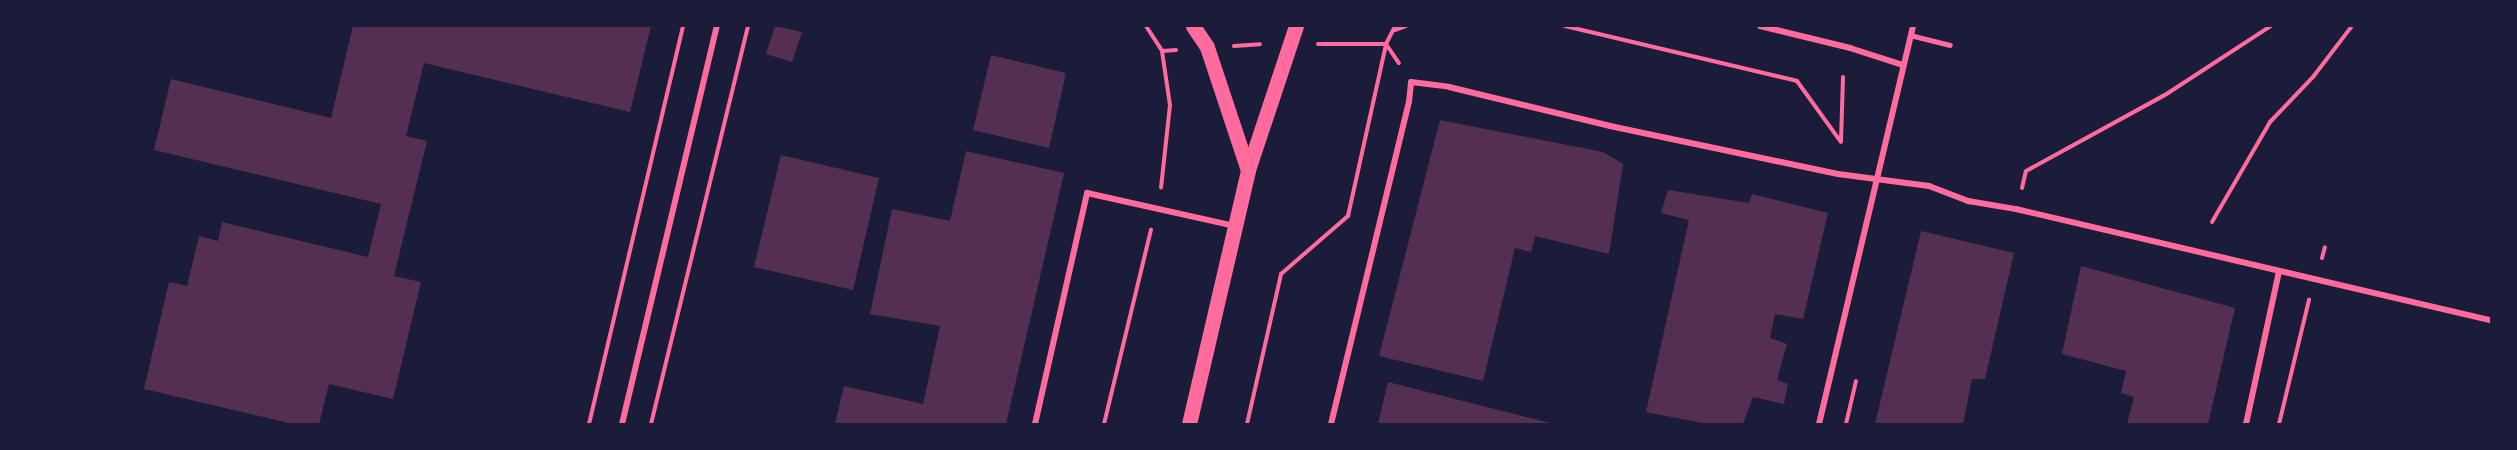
<!DOCTYPE html>
<html>
<head>
<meta charset="utf-8">
<style>
  body { margin:0 }
  #map { position:relative; width:2517px; height:450px; overflow:hidden; background:#1b1b3a; font-family:"DM Sans",sans-serif }
  div>[style] { position:absolute }
  .building>* { inset:0; background:#542f53 }
  .path>* { height:4px; margin:-2px; padding:0 2px; transform-origin:2px; border-radius:2px; background:#ff6b9d }
  .service>* { height:4.5px; margin:-2.25px; padding:0 2.25px; transform-origin:2.25px; border-radius:2.25px; background:#ff6b9d }
  .minor>* { height:6px; margin:-3px; padding:0 3px; transform-origin:3px; border-radius:3px; background:#ff6b9d }
  .primary>* { height:15px; margin:-7.5px; padding:0 7.5px; transform-origin:7.5px; border-radius:7.5px; background:#ff6b9d }
  span { translate:-50% -50%; white-space:nowrap; text-align:center; line-height:1.15; -webkit-text-stroke:4.5px #1b1b3a; paint-order:stroke }
  .frame { position:absolute; inset:0; border:27px solid #1b1b3a; pointer-events:none }
</style>
</head>
<body>
<div id="map">
  <div class="building">
    <div style="clip-path:polygon(353px 26px,651px 26px,630px 112px,424px 63px,406px 136px,427px 141px,394px 276px,421px 282px,393px 399px,329px 384px,319px 424px,293px 424px,144px 389px,169px 282px,187px 286px,199px 236px,218px 241px,222px 222px,368px 257px,381px 204px,154px 150px,171px 79px,331px 118px)"></div>
    <div style="clip-path:polygon(775px 26px,802px 32px,792px 62px,766px 54px)"></div>
    <div style="clip-path:polygon(991px 55px,1066px 73px,1049px 148px,973px 130px)"></div>
    <div style="clip-path:polygon(1440px 120px,1603px 152px,1623px 164px,1609px 254px,1535px 236px,1531px 252px,1515px 248px,1483px 381px,1379px 356px)"></div>
    <div style="clip-path:polygon(966px 151px,1064px 173px,1006px 424px,835px 424px,844px 386px,923px 404px,940px 326px,870px 314px,892px 209px,950px 221px)"></div>
    <div style="clip-path:polygon(781px 155px,879px 178px,853px 290px,754px 267px)"></div>
    <div style="clip-path:polygon(1668px 190px,1749px 203px,1752px 194px,1828px 213px,1803px 319px,1775px 314px,1770px 338px,1787px 344px,1777px 380px,1788px 384px,1784px 404px,1753px 397px,1743px 424px,1707px 424px,1646px 412px,1689px 220px,1661px 213px)"></div>
    <div style="clip-path:polygon(1921px 231px,2014px 253px,1985px 379px,1972px 379px,1963px 424px,1875px 424px)"></div>
    <div style="clip-path:polygon(2081px 266px,2235px 308px,2208px 424px,2127px 424px,2134px 397px,2121px 393px,2126px 371px,2062px 354px)"></div>
    <div style="clip-path:polygon(1388px 382px,1554px 424px,1378px 424px)"></div>
  </div>
  <div class="path">
    <div style="left:1146px;top:26px;width:30px;rotate:57deg"></div>
    <div style="left:1162px;top:51px;width:55px;rotate:81.6deg"></div>
    <div style="left:1170px;top:105px;width:83px;rotate:96.2deg"></div>
    <div style="left:1565px;top:26px;width:238px;rotate:13.3deg"></div>
    <div style="left:1797px;top:81px;width:75px;rotate:54.2deg"></div>
    <div style="left:1395px;top:30px;width:12px;rotate:-20deg"></div>
    <div style="left:1318px;top:44px;width:68px"></div>
    <div style="left:1386px;top:44px;width:20px;rotate:-63deg"></div>
    <div style="left:1386px;top:44px;width:23px;rotate:56deg"></div>
    <div style="left:1234px;top:46px;width:26px;rotate:-4deg"></div>
    <div style="left:1162px;top:51px;width:14px;rotate:-4deg"></div>
    <div style="left:1841px;top:141px;width:64px;rotate:-88.2deg"></div>
    <div style="left:2022px;top:188px;width:17px;rotate:-77deg"></div>
    <div style="left:2026px;top:171px;width:158px;rotate:-28.7deg"></div>
    <div style="left:2165px;top:95px;width:126px;rotate:-33.1deg"></div>
    <div style="left:2212px;top:222px;width:116px;rotate:-59.9deg"></div>
    <div style="left:2270px;top:122px;width:62px;rotate:-46.3deg"></div>
    <div style="left:2313px;top:77px;width:64px;rotate:-52.6deg"></div>
    <div style="left:2322px;top:258px;width:11px;rotate:-75deg"></div>
    <div style="left:589px;top:424px;width:409px;rotate:-76.7deg"></div>
    <div style="left:651px;top:424px;width:410px;rotate:-76.3deg"></div>
    <div style="left:1104px;top:424px;width:200px;rotate:-76.4deg"></div>
    <div style="left:1247px;top:424px;width:154px;rotate:-77.2deg"></div>
    <div style="left:1281px;top:274px;width:89px;rotate:-40.9deg"></div>
    <div style="left:1348px;top:216px;width:176px;rotate:-77.5deg"></div>
    <div style="left:1846px;top:424px;width:44px;rotate:-76.9deg"></div>
    <div style="left:2279px;top:424px;width:128px;rotate:-76.4deg"></div>
  </div>
  <div class="service">
    <div style="left:1910px;top:35px;width:41px;rotate:14deg"></div>
  </div>
  <div class="minor">
    <div style="left:1760px;top:26px;width:93px;rotate:13.7deg"></div>
    <div style="left:1850px;top:48px;width:56px;rotate:17.8deg"></div>
    <div style="left:622px;top:424px;width:409px;rotate:-76.6deg"></div>
    <div style="left:1035px;top:424px;width:237px;rotate:-77.3deg"></div>
    <div style="left:1087px;top:193px;width:152px;rotate:12.6deg"></div>
    <div style="left:1331px;top:424px;width:331px;rotate:-76.4deg"></div>
    <div style="left:1409px;top:102px;width:20px;rotate:-84deg"></div>
    <div style="left:1411px;top:82px;width:38px;rotate:7deg"></div>
    <div style="left:1449px;top:87px;width:166px;rotate:13.6deg"></div>
    <div style="left:1610px;top:126px;width:233px;rotate:11.9deg"></div>
    <div style="left:1838px;top:174px;width:92px;rotate:7.5deg"></div>
    <div style="left:1929px;top:186px;width:42px;rotate:21deg"></div>
    <div style="left:1968px;top:201px;width:49px;rotate:9.5deg"></div>
    <div style="left:2016px;top:209px;width:489px;rotate:13.2deg"></div>
    <div style="left:1819px;top:424px;width:409px;rotate:-76.7deg"></div>
    <div style="left:2246px;top:424px;width:156px;rotate:-77.8deg"></div>
  </div>
  <div class="primary">
    <div style="left:1193px;top:26px;width:25px;rotate:56deg"></div>
    <div style="left:1207px;top:47px;width:130px;rotate:71.6deg"></div>
    <div style="left:1189px;top:424px;width:261px;rotate:-76.9deg"></div>
    <div style="left:1248px;top:170px;width:152px;rotate:-71.6deg"></div>
  </div>
  <div class="frame"></div>
</div>
</body>
</html>
